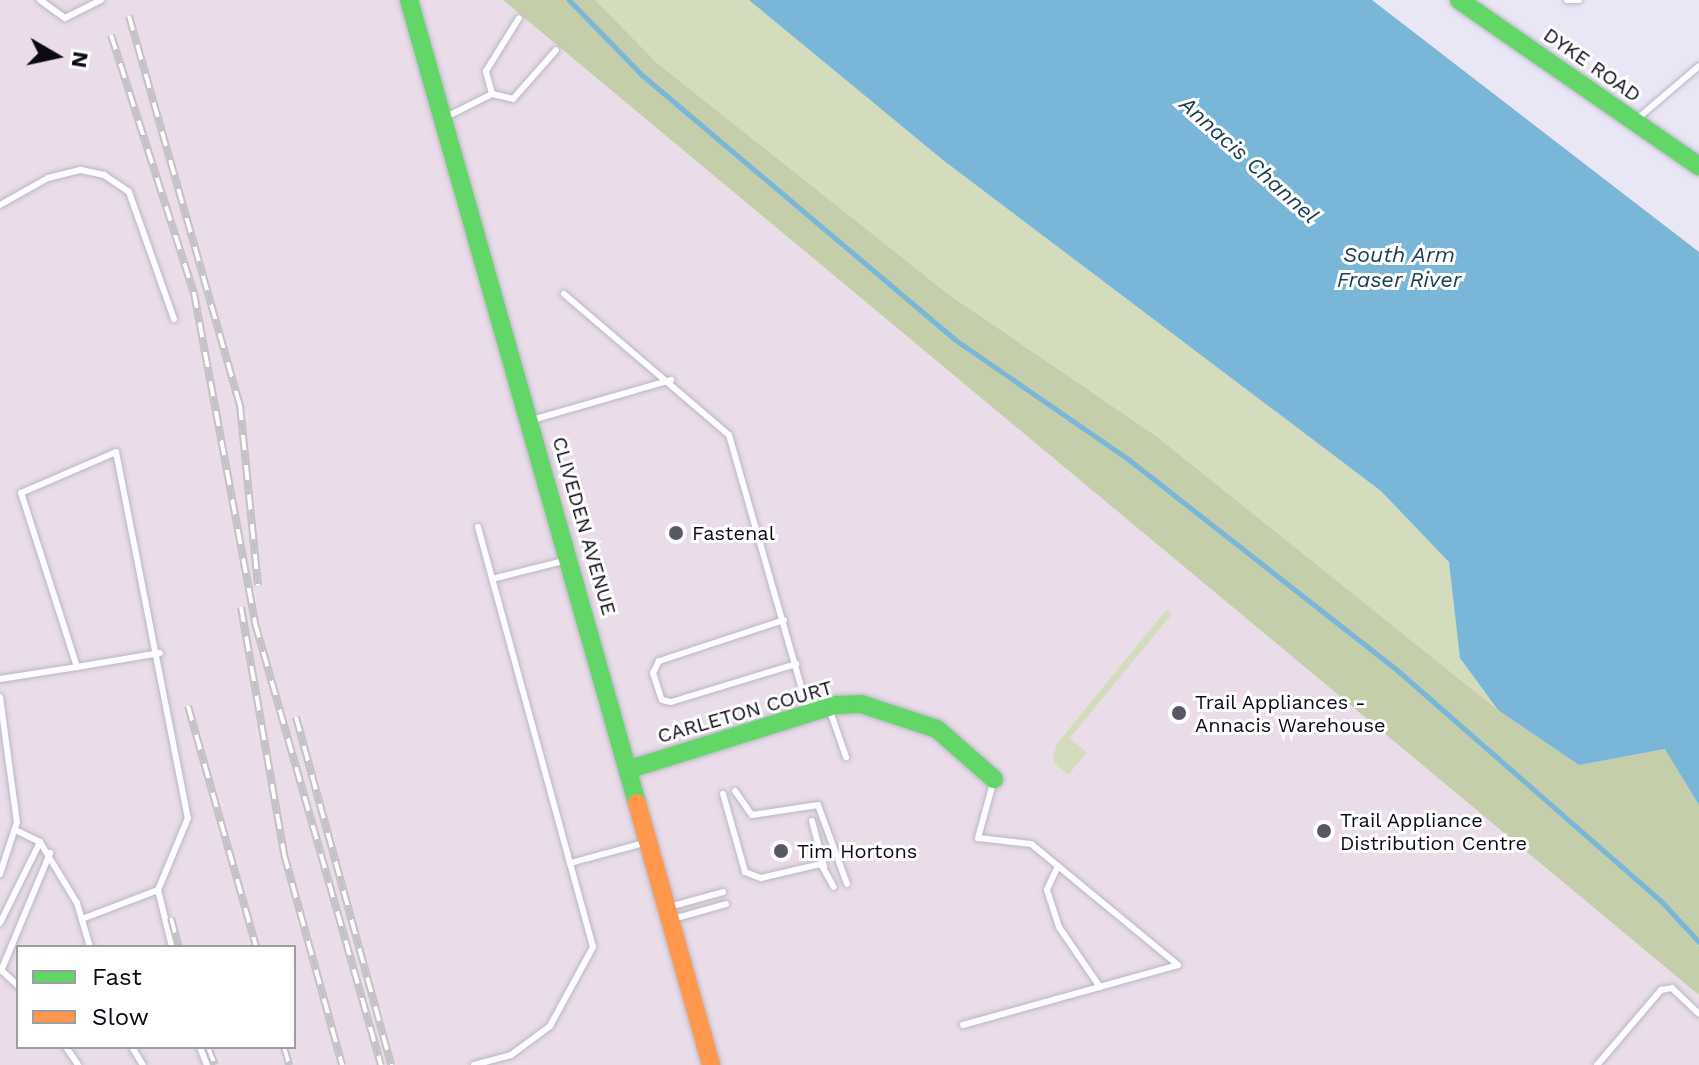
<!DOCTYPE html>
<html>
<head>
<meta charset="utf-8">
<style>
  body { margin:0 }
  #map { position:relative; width:1699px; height:1065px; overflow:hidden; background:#e9e7f5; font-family:"Work Sans",sans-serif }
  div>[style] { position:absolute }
  .industrial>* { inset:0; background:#eadce9 }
  .green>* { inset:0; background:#d3ddbd }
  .forest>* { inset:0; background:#c4ceaa }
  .water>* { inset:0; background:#79b6d8 }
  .stream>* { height:5px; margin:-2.5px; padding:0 2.5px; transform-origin:2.5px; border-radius:2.5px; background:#79b6d8 }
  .roads { filter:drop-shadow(0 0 2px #b9b7c3) drop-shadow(0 0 2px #b9b7c3) }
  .lane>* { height:6px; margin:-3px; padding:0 3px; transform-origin:3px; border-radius:3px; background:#fcfbfe }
  .fast>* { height:18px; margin:-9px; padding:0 9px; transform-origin:9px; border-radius:9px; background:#63d668 }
  .slow>* { height:18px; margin:-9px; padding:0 9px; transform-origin:9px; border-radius:9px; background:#ff974d }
  .rail>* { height:8px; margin-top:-4px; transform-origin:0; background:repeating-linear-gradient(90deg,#fff 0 15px,#c4c2c7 0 30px); box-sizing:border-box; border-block:2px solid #c4c2c7 }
  .dots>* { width:22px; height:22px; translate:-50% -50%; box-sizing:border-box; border:4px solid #fff; border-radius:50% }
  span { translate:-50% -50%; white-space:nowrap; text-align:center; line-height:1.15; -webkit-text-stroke:6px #fff; paint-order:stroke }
  .street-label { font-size:20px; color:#0c0a14 }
  .poi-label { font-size:20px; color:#0c0a14 }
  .left { translate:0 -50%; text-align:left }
  .water-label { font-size:22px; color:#183e51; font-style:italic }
  .legend { position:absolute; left:16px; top:945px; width:280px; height:104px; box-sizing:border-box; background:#fff; border:2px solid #9e9da1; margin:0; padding:10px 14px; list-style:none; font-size:24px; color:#0c0a14 }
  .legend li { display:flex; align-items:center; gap:16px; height:40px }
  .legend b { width:40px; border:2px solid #9e9da1 }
  .north { position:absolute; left:16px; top:16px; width:80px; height:80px; -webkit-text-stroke:6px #fff; paint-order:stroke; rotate:99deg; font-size:22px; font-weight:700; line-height:32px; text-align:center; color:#0c0a14 }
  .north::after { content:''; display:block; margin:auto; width:28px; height:36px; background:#0c0a14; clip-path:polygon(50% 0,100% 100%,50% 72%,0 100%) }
</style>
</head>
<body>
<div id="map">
  <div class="industrial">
    <div style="clip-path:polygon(evenodd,0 0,503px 0,1662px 961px,1699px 995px,1699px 1065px,0 1065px,0 0,18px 947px,294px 947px,294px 1047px,18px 1047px,18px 947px)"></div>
  </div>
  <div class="green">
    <div style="clip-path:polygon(595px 0,792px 0,1429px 480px,1699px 776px,1699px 805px,1665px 749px,1579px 765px,1498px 710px,1156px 436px,948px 294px,657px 63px)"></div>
    <div style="clip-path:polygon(1166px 610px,1172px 614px,1070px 738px,1087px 753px,1068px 775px,1053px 761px,1056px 745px)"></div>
  </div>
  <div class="forest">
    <div style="clip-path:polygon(503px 0,595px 0,657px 63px,948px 294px,1156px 436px,1498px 710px,1579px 765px,1666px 749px,1699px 805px,1699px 995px)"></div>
  </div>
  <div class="water">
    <div style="clip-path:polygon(749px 0,1372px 0,1699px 252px,1699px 805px,1665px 749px,1579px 765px,1498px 710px,1460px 658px,1449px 562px,1381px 491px,943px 160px)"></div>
  </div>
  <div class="stream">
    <div style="left:569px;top:0;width:105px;rotate:45.8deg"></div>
    <div style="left:642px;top:75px;width:409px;rotate:40.2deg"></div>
    <div style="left:954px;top:339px;width:211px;rotate:34.6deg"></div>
    <div style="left:1128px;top:459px;width:342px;rotate:38.1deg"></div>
    <div style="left:1397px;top:670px;width:349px;rotate:41.2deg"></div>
    <div style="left:1660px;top:900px;width:57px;rotate:47.1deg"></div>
  </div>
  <div class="roads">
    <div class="lane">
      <div style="left:40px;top:0;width:31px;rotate:36deg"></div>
      <div style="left:65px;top:18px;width:40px;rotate:-26.6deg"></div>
      <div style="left:1567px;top:0;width:12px"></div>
      <div style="left:492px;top:94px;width:24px;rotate:-105deg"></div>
      <div style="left:486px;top:71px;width:62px;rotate:-58.1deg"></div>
      <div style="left:444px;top:118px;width:54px;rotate:-26.6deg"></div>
      <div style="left:492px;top:94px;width:22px;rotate:13deg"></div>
      <div style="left:513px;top:99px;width:65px;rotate:-48.7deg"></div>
      <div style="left:1637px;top:119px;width:82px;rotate:-40.5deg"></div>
      <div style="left:0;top:205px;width:55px;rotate:-29.4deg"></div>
      <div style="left:48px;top:178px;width:34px;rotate:-14deg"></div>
      <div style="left:81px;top:170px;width:24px;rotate:12deg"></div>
      <div style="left:104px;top:175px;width:30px;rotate:34deg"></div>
      <div style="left:129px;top:192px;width:135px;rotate:70.5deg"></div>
      <div style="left:564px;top:294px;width:217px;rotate:40.5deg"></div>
      <div style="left:729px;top:435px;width:287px;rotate:74deg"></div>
      <div style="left:532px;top:420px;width:145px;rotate:-16.1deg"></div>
      <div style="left:478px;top:527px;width:348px;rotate:74.7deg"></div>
      <div style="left:570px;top:863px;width:77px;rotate:-15.1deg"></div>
      <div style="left:492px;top:579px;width:77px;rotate:-14.2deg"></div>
      <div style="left:784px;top:620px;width:132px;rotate:161.8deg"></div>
      <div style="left:659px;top:661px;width:13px;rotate:117deg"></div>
      <div style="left:653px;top:673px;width:28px;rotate:72deg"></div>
      <div style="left:662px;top:700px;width:9px;rotate:13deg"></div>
      <div style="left:671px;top:702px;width:131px;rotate:-16.9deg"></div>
      <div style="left:77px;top:667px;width:84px;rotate:-9.6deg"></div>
      <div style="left:0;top:679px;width:78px;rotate:-8.9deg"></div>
      <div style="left:77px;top:667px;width:183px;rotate:-107.8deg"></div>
      <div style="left:21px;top:493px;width:103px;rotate:-23.3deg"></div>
      <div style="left:116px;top:452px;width:373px;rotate:78.9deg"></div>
      <div style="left:188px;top:818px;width:78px;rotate:112.6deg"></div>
      <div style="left:158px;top:890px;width:59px;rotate:76.2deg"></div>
      <div style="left:0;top:697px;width:126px;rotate:82.3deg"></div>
      <div style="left:17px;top:822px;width:55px;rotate:108.1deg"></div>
      <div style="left:830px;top:711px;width:49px;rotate:70.8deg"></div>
      <div style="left:735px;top:791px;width:29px;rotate:55deg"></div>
      <div style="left:752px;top:815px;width:67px;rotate:-8.6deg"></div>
      <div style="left:818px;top:805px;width:84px;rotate:69.8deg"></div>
      <div style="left:723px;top:794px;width:81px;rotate:74.2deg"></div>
      <div style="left:745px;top:872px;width:17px;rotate:21deg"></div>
      <div style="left:761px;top:878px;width:62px;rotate:-13.1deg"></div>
      <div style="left:821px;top:864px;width:26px;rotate:61deg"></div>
      <div style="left:812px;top:821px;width:47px;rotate:75.1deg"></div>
      <div style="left:40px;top:842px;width:71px;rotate:58.8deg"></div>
      <div style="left:77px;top:903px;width:46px;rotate:73.5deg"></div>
      <div style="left:1058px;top:866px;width:26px;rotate:115deg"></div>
      <div style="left:1047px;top:890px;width:39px;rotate:72deg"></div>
      <div style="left:1059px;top:927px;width:73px;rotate:55.7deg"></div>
      <div style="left:669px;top:907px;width:56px;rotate:-15.5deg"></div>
      <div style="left:82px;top:919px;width:81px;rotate:-20.9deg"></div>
      <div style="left:673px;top:919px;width:55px;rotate:-15.8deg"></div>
      <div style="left:0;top:923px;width:90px;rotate:-63.7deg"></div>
      <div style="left:40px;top:842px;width:28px;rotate:-154deg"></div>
      <div style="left:0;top:969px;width:25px;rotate:43deg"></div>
      <div style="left:1px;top:971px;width:128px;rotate:-67.4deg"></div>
      <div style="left:963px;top:1025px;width:223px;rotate:-15.6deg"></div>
      <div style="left:1178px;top:965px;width:190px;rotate:-140.5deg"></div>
      <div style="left:1031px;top:844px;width:53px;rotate:-173.5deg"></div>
      <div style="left:978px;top:838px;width:57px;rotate:-74.7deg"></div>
      <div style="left:66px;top:1047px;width:22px;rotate:56deg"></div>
      <div style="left:132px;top:1047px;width:21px;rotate:59deg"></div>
      <div style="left:200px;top:1047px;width:19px;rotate:69deg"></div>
      <div style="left:474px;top:1065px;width:38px;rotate:-15deg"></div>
      <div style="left:511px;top:1055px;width:49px;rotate:-36.6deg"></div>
      <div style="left:550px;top:1026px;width:90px;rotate:-61.4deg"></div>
      <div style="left:593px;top:947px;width:87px;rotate:-105.3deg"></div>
      <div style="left:1597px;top:1065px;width:99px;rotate:-49.5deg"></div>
      <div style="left:1661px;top:990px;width:11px;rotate:-10deg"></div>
      <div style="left:1672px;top:988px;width:37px;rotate:44deg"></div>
    </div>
    <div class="fast">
      <div style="left:409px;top:0;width:835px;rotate:74.15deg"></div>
      <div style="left:1459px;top:0;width:292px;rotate:34.7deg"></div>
      <div style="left:630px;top:769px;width:216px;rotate:-17.3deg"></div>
      <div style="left:836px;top:705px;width:25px;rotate:-2deg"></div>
      <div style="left:861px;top:704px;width:80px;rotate:18.2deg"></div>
      <div style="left:937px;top:729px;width:76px;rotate:41.3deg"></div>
    </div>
    <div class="slow">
      <div style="left:637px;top:803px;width:272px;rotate:74.2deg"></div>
    </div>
  </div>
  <div class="rail">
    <div style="left:129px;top:16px;width:405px;rotate:74.1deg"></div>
    <div style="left:240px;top:405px;width:181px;rotate:84.3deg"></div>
    <div style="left:111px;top:35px;width:271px;rotate:72.2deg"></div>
    <div style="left:194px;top:293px;width:336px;rotate:79.5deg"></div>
    <div style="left:255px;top:623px;width:460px;rotate:74.1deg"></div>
    <div style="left:241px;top:607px;width:251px;rotate:80.1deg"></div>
    <div style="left:284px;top:854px;width:219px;rotate:74.6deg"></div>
    <div style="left:188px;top:706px;width:250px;rotate:74.2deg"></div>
    <div style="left:296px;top:717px;width:361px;rotate:74.7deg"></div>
    <div style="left:171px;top:918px;width:30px;rotate:75deg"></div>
    <div style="left:208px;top:1047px;width:19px;rotate:69deg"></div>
    <div style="left:284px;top:1047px;width:19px;rotate:74deg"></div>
  </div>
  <div class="dots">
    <div style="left:676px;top:533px;background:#595763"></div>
    <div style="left:1179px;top:713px;background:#595763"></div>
    <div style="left:1324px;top:831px;background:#595763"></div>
    <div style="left:781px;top:851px;background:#595763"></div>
  </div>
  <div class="street-label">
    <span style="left:1592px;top:65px;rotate:35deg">DYKE ROAD</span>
    <span style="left:584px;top:526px;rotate:74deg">CLIVEDEN AVENUE</span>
    <span style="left:745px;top:712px;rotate:-16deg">CARLETON COURT</span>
  </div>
  <div class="poi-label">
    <span class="left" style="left:692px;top:533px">Fastenal</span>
    <span class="left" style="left:1195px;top:714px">Trail Appliances -<br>Annacis Warehouse</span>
    <span class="left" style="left:1340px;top:832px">Trail Appliance<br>Distribution Centre</span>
    <span class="left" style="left:797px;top:851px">Tim Hortons</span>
  </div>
  <div class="water-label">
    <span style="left:1249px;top:160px;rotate:42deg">Annacis Channel</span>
    <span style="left:1399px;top:267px">South Arm<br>Fraser River</span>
  </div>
  <ul class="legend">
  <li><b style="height:10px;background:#63d668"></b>Fast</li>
  <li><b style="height:10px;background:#ff974d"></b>Slow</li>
  </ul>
  <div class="north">N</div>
</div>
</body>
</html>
